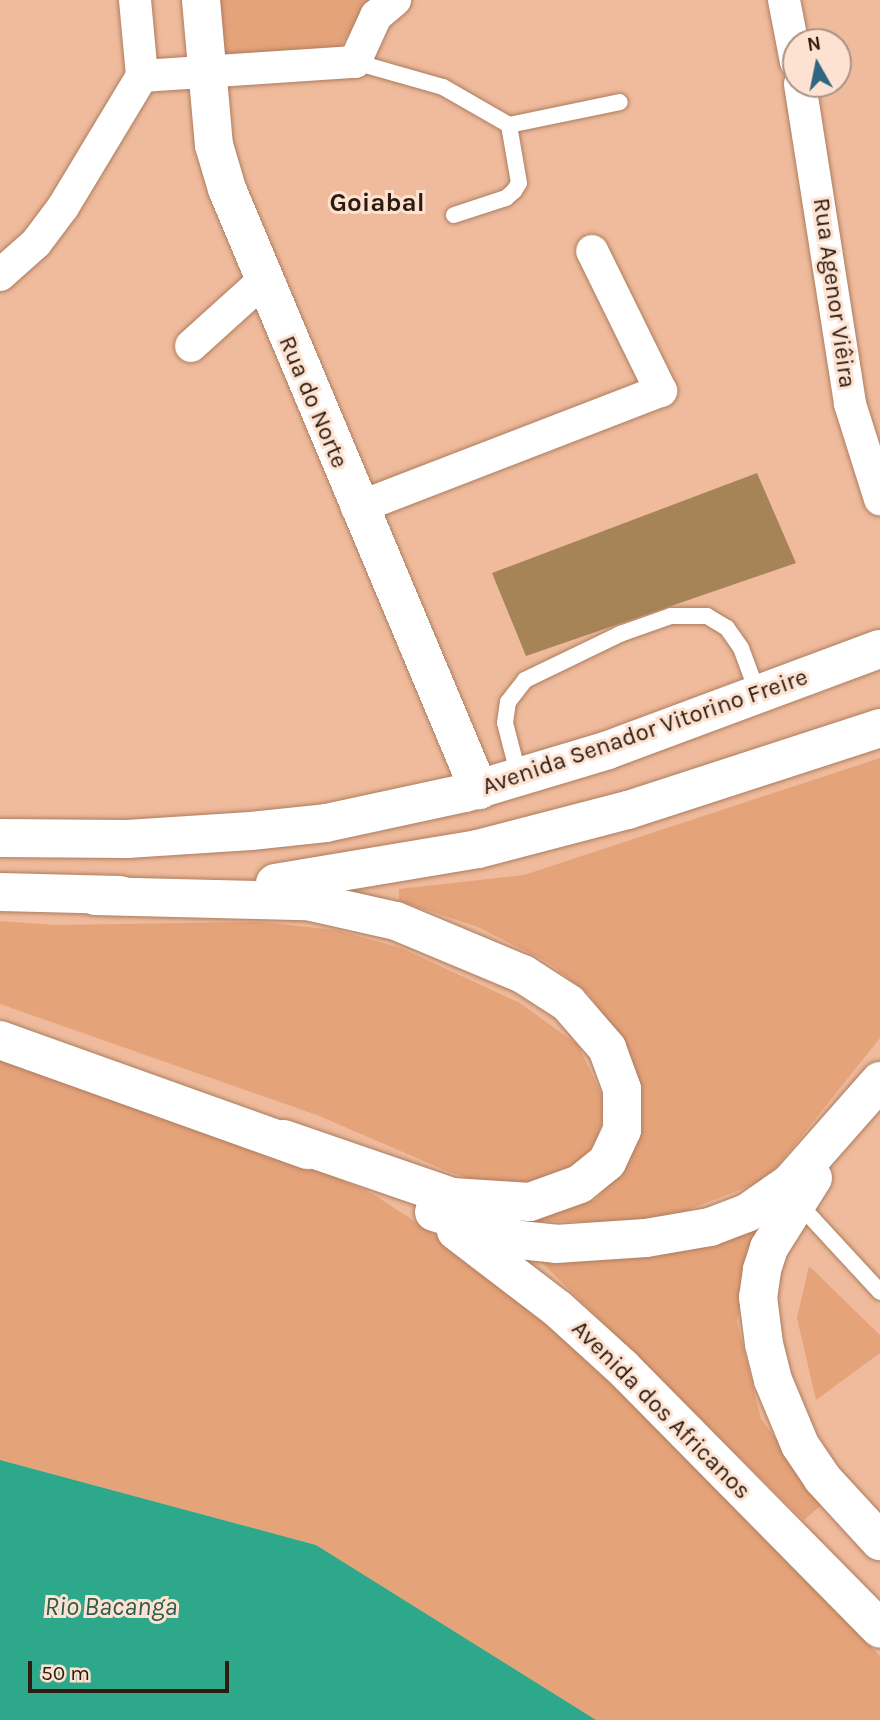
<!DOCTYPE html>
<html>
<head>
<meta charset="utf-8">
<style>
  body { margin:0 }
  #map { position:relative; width:880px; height:1720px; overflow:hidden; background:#efbb9c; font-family:Karla,sans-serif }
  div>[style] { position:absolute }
  .green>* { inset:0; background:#e5a37a }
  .water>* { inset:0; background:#2da88a }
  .building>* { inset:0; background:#a68458 }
  .roads { filter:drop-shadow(0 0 2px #ac7c5e) drop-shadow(0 0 2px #ac7c5e) }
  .service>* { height:16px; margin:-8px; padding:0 8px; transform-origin:8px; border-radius:8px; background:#fff }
  .minor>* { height:32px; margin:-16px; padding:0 16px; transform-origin:16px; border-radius:16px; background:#fff }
  .tertiary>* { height:38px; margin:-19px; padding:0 19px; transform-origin:19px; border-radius:19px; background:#fff }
  .primary>* { height:38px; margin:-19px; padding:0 19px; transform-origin:19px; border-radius:19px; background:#fff }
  span { translate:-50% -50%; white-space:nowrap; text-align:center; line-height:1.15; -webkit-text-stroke:6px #fde2d2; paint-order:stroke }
  .street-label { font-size:24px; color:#2e1b0f }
  .neighbourhood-label { font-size:26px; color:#2e1b0f; font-weight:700 }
  .water-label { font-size:26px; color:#2c5c4e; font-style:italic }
  .north { position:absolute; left:782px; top:28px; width:70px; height:70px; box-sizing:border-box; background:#fde2d2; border:2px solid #aa9284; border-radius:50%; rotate:351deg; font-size:19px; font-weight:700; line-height:28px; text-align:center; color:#2e1b0f }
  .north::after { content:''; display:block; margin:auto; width:24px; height:32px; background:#306681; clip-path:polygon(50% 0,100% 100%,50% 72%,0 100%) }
  .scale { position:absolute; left:28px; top:1661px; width:201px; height:32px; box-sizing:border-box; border:4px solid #2e1b0f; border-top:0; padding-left:9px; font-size:21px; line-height:24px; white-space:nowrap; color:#2e1b0f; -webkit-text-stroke:5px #fde2d2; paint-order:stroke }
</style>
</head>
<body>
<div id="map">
  <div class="green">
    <div style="clip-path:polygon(215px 0,374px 0,337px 50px,222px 58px)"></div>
    <div style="clip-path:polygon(880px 758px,880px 1038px,776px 1168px,755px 1184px,680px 1213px,622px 1222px,536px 1221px,596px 1199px,622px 1170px,617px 1035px,589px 994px,549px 963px,478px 927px,399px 901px,399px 889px,524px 875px)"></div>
    <div style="clip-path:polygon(0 921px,55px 925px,260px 922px,336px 930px,401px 948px,520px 1003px,578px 1045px,606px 1104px,597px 1140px,577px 1167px,554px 1180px,496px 1187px,449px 1172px,317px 1115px,0 1004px)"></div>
    <div style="clip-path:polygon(0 1060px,312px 1167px,373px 1194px,461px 1252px,534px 1312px,633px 1405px,880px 1656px,880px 1720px,596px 1720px,316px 1545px,0 1460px)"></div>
    <div style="clip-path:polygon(776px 1203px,747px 1262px,737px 1322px,761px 1419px,824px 1503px,804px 1520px,535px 1256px)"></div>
    <div style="clip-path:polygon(809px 1266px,880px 1335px,880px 1353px,816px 1400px,797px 1318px)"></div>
  </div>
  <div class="water">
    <div style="clip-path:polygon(0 1460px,316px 1545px,596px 1720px,0 1720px)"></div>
  </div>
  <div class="building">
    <div style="clip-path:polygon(757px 473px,796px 563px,526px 656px,492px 573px)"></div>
  </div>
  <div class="roads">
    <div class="service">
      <div style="left:355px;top:62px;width:91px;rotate:15.9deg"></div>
      <div style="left:443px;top:87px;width:76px;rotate:29.9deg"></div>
      <div style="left:509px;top:125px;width:113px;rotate:-11.7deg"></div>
      <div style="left:454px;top:215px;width:55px;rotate:-18.1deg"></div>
      <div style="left:506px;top:198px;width:11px;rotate:-41deg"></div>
      <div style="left:514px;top:191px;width:9px;rotate:-58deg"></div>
      <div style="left:519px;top:183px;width:59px;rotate:-99.8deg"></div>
      <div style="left:519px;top:777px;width:56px;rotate:-104.5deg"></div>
      <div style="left:505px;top:723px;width:21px;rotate:-82deg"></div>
      <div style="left:508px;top:702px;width:28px;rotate:-52deg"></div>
      <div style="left:525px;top:680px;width:106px;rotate:-25.8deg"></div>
      <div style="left:620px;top:634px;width:54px;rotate:-19.4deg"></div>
      <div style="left:671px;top:616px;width:36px"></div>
      <div style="left:707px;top:616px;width:23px;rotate:31deg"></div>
      <div style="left:727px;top:628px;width:24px;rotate:55deg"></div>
      <div style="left:741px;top:648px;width:49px;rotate:69.7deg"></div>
      <div style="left:798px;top:1203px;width:121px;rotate:47.3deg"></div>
    </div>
    <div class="minor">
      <div style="left:135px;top:0;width:76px;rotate:84.7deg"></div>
      <div style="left:784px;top:0;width:63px;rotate:79deg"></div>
      <div style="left:800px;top:84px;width:324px;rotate:81.1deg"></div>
      <div style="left:850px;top:404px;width:100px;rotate:72.5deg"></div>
      <div style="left:0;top:275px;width:48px;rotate:-41.6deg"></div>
      <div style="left:36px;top:243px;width:45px;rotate:-53.1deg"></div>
      <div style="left:63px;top:207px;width:153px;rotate:-58.9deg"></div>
      <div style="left:142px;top:76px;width:213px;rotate:-3.8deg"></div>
      <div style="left:355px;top:62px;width:51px;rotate:-65.5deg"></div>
      <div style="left:376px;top:16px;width:25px;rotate:-40deg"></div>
      <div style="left:191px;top:346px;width:97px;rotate:-42.1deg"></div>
      <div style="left:357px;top:508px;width:326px;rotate:-21.1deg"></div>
      <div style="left:661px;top:391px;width:156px;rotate:-116.2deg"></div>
    </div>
    <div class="tertiary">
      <div style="left:201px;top:0;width:146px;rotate:84.9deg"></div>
      <div style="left:214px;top:145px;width:46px;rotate:73.5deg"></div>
      <div style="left:227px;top:189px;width:652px;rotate:67.25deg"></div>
      <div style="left:0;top:838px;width:127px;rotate:0.5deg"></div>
      <div style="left:127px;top:839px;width:124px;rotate:-3.7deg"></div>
      <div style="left:251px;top:831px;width:75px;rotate:-6.1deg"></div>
      <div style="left:326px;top:823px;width:142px;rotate:-12.2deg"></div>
      <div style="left:465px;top:793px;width:149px;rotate:-16.7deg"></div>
      <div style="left:608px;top:750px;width:290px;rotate:-20.4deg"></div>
    </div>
    <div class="primary">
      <div style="left:275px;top:883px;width:206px;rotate:-9.5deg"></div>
      <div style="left:478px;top:849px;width:155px;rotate:-14.6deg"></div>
      <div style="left:628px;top:810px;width:265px;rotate:-18deg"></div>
      <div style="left:0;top:892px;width:120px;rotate:1.4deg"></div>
      <div style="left:95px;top:896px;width:212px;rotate:1.4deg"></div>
      <div style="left:307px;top:901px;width:91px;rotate:12.7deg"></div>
      <div style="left:396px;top:921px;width:138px;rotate:22.7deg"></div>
      <div style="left:523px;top:974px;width:54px;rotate:32.8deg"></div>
      <div style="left:568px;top:1003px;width:60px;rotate:49.1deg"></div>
      <div style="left:607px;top:1048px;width:44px;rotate:69.9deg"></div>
      <div style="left:622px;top:1089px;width:41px;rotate:90deg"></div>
      <div style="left:622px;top:1130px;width:35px;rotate:115deg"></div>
      <div style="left:607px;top:1162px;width:35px;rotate:141deg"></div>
      <div style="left:580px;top:1184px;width:53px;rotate:160.2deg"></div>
      <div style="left:530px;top:1202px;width:78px;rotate:-176.3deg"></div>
      <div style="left:452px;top:1197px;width:178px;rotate:-161deg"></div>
      <div style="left:0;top:1040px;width:327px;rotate:19.7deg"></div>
      <div style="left:813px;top:1178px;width:83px;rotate:122.2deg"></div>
      <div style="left:769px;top:1248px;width:23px;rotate:108deg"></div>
      <div style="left:762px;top:1270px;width:27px;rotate:98deg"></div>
      <div style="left:758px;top:1297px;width:47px;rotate:82.7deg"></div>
      <div style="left:764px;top:1344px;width:37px;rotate:76deg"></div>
      <div style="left:773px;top:1380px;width:70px;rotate:67.4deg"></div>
      <div style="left:800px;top:1445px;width:40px;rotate:56deg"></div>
      <div style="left:822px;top:1478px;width:86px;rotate:47.4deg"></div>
      <div style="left:434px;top:1212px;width:90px;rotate:18deg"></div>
      <div style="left:520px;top:1240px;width:36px;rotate:6deg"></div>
      <div style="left:556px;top:1244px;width:90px;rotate:-3.8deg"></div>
      <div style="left:646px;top:1238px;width:65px;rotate:-9.8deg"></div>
      <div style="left:710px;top:1227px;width:40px;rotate:-21deg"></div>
      <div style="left:747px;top:1213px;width:52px;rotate:-34.9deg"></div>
      <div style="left:790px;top:1183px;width:136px;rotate:-48.6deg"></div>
      <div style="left:456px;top:1231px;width:128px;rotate:37.4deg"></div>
      <div style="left:558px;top:1309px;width:88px;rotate:42.2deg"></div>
      <div style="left:623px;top:1368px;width:366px;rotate:45.4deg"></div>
    </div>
  </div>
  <div class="street-label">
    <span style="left:834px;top:293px;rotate:82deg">Rua Agenor Viêira</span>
    <span style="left:313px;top:402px;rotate:67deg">Rua do Norte</span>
    <span style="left:645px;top:732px;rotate:-19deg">Avenida Senador Vitorino Freire</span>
    <span style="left:661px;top:1410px;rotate:45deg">Avenida dos Africanos</span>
  </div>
  <div class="neighbourhood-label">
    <span style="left:377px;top:203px">Goiabal</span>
  </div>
  <div class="water-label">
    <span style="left:111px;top:1607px">Rio Bacanga</span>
  </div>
  <div class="north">N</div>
  <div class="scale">50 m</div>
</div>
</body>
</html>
